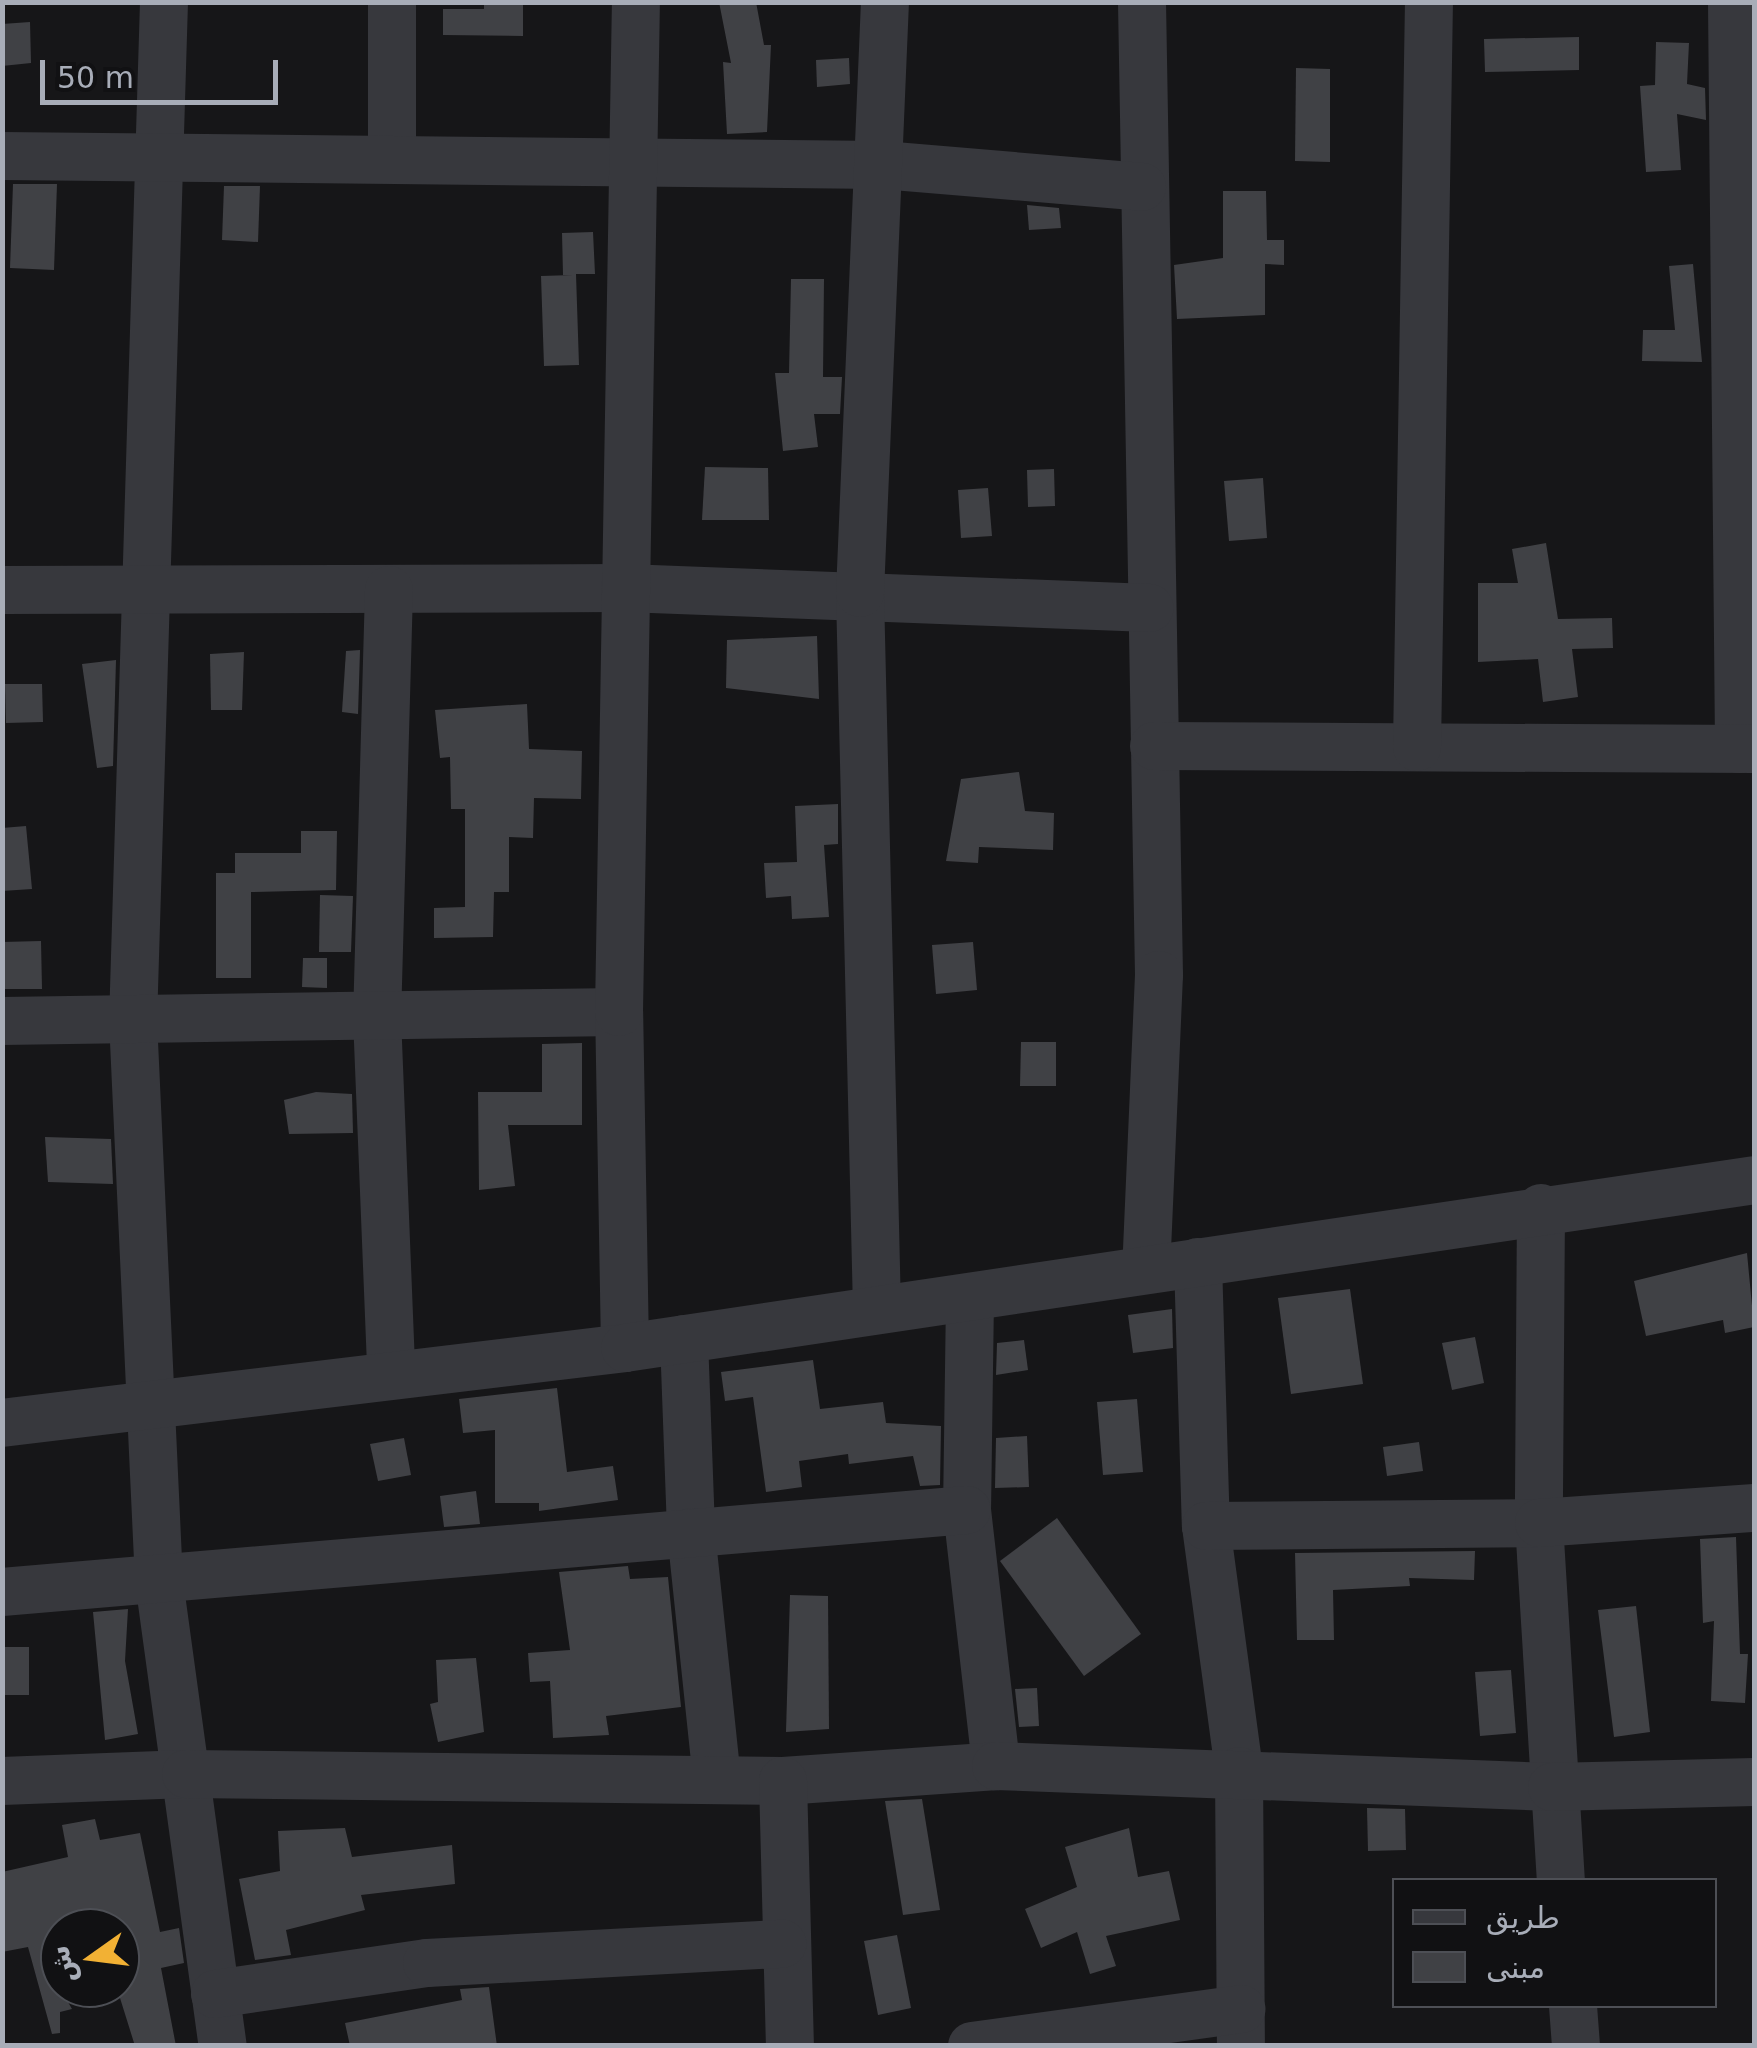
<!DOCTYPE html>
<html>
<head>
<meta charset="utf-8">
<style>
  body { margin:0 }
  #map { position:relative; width:1757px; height:2048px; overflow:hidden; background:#161618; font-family:"DejaVu Sans","Noto Sans Arabic",sans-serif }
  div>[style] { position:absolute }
  .building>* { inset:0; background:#404145 }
  .minor>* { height:48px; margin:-24px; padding:0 24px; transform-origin:24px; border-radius:24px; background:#37383d }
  span { translate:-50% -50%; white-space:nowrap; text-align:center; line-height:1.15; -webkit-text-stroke:8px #111113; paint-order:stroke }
  .frame { position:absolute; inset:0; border:5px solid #a8adb8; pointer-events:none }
  .legend { position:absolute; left:1392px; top:1878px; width:325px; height:130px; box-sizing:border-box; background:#111113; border:2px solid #4d4f55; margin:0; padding:12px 18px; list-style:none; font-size:30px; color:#a8adb8 }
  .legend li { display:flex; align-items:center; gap:20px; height:50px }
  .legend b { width:50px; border:2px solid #4d4f55 }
  .north { position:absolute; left:40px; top:1908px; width:100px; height:100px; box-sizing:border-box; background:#111113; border:2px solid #4d4f55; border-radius:50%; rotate:256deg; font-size:28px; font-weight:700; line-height:40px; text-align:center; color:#a8adb8 }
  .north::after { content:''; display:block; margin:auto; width:35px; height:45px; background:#f2b134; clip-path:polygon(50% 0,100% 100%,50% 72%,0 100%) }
  .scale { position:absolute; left:40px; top:60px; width:238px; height:45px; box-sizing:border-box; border:5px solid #a8adb8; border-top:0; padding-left:12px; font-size:30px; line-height:35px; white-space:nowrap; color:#a8adb8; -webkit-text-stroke:8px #111113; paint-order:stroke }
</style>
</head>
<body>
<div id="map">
  <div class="building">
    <div style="clip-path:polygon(484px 2px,523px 2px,523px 36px,443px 35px,443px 9px,484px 9px)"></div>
    <div style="clip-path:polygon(719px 2px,756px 2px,764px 45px,771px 45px,767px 132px,727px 134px,723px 62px,731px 63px)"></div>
    <div style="clip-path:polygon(30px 22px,31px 63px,2px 66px,2px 24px)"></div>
    <div style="clip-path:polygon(1579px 37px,1579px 70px,1485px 72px,1484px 39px)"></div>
    <div style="clip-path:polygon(1656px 42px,1689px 43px,1687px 84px,1705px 88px,1706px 120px,1677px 114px,1681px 170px,1646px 172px,1640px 86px,1655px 85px)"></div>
    <div style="clip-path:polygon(849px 58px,850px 84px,817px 87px,816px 60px)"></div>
    <div style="clip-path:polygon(1296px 68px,1330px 69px,1330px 162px,1295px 161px)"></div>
    <div style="clip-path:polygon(13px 184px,57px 184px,54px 270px,10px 268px)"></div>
    <div style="clip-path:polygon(224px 186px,260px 186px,258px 242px,222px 240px)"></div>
    <div style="clip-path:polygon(1223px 191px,1266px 191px,1267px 240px,1284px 240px,1284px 265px,1265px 264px,1265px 315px,1177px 319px,1174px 265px,1223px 258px)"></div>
    <div style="clip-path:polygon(1027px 205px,1059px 208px,1061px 228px,1029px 230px)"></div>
    <div style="clip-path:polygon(593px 232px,595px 274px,576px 274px,579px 365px,544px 366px,541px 276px,573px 275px,563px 275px,562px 233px)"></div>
    <div style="clip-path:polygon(1693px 264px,1702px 362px,1642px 361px,1643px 330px,1675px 330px,1669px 266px)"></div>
    <div style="clip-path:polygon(791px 279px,824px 279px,823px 377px,842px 377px,840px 414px,814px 414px,818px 447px,783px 451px,775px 373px,789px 373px)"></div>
    <div style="clip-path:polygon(705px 467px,768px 468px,769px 520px,702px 520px)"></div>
    <div style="clip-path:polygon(1054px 469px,1055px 506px,1028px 507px,1027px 470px)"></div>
    <div style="clip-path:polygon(1263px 478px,1267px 538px,1229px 541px,1224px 481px)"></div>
    <div style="clip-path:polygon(988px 488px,992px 536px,961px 538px,958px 490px)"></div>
    <div style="clip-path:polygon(1546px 543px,1558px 619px,1612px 618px,1613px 648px,1572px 649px,1578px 697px,1543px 702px,1538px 659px,1478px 662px,1478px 583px,1518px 583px,1512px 549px)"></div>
    <div style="clip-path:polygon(817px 636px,819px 699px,726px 688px,727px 640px)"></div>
    <div style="clip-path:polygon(360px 650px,358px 714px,342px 712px,346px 651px)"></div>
    <div style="clip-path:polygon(244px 652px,242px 710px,211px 710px,210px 654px)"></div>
    <div style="clip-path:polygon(116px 660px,113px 766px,97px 768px,82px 664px)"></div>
    <div style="clip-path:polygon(5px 684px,42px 684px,43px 722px,6px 723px)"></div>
    <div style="clip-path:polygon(527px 704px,529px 749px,582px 751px,581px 799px,534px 798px,533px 838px,509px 837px,509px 892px,494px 892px,493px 937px,434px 938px,434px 908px,465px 907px,465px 809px,451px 809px,450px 757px,440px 758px,435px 710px)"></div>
    <div style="clip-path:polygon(1019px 772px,1025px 811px,1054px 813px,1053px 850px,979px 847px,978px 863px,946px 861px,961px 779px)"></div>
    <div style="clip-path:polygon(838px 804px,838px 844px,824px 845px,829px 917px,792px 919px,791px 896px,766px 898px,764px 863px,797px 862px,795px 806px)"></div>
    <div style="clip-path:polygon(26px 826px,32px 889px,2px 891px,2px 828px)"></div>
    <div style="clip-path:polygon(301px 831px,337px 831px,336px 890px,251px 892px,251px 978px,216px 978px,216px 873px,235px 873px,235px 853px,301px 853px)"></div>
    <div style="clip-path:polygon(320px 895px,353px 896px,351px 952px,319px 952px)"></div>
    <div style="clip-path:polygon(41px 941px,42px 989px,2px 989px,2px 942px)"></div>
    <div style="clip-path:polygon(973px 942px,977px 990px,936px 994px,932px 945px)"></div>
    <div style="clip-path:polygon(303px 958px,327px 958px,327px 988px,302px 987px)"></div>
    <div style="clip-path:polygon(1021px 1042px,1056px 1042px,1056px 1086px,1020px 1086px)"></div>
    <div style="clip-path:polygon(582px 1043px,582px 1125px,508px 1125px,515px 1186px,479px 1190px,478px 1092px,542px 1092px,542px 1044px)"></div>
    <div style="clip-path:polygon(316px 1092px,352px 1094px,353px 1133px,289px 1134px,284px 1100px)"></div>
    <div style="clip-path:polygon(45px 1137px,111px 1139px,113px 1184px,48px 1182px)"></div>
    <div style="clip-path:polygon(1747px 1253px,1754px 1327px,1725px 1333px,1723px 1320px,1646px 1336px,1634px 1281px)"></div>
    <div style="clip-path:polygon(1350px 1289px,1363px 1384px,1291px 1394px,1278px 1298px)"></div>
    <div style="clip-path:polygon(1172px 1309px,1173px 1348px,1133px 1353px,1128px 1315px)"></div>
    <div style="clip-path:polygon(1475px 1337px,1484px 1383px,1452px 1390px,1442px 1343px)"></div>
    <div style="clip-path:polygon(1024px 1340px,1028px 1370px,996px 1375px,997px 1343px)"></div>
    <div style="clip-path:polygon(813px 1360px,820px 1409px,883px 1402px,886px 1423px,941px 1426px,940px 1485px,920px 1486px,913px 1456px,849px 1464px,848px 1454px,799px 1461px,802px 1487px,766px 1492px,753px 1397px,725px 1401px,721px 1372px)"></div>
    <div style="clip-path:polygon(557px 1388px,567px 1472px,613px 1466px,618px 1500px,539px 1511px,539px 1503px,495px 1503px,495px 1430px,463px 1433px,459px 1399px)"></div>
    <div style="clip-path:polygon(1137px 1399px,1143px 1472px,1103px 1475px,1097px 1402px)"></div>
    <div style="clip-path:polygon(1027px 1436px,1029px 1487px,995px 1488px,996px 1438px)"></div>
    <div style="clip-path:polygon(404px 1438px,411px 1475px,378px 1481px,370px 1444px)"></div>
    <div style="clip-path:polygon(1419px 1442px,1423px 1471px,1387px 1476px,1383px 1447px)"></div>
    <div style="clip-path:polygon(476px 1491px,480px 1524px,444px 1527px,440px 1496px)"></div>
    <div style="clip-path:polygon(1057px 1518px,1141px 1634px,1084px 1676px,1000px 1561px)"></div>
    <div style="clip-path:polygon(1736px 1537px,1740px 1654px,1748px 1654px,1745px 1703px,1711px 1701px,1714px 1621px,1703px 1623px,1700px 1539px)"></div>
    <div style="clip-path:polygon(1475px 1551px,1474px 1580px,1409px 1578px,1410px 1586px,1333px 1590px,1334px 1640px,1297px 1640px,1295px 1553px)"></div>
    <div style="clip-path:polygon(628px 1566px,630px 1579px,668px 1577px,681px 1707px,606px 1716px,609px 1735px,553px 1738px,550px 1681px,530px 1682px,528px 1653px,570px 1650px,559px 1572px)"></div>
    <div style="clip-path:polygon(790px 1595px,828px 1596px,829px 1729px,786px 1732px)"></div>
    <div style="clip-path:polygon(1636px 1606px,1650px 1732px,1614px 1737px,1598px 1610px)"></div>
    <div style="clip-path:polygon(128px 1609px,125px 1661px,138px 1734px,105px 1740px,93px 1612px)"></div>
    <div style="clip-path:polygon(2px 1647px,29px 1647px,29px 1695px,2px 1695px)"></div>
    <div style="clip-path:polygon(476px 1658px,484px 1732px,438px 1742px,430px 1704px,438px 1702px,436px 1660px)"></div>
    <div style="clip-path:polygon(1511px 1670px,1516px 1733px,1480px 1736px,1475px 1672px)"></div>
    <div style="clip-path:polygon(1037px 1688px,1039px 1726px,1019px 1727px,1015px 1689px)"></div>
    <div style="clip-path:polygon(922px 1799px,940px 1910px,903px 1915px,885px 1801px)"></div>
    <div style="clip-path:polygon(1367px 1808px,1405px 1809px,1406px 1850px,1368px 1851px)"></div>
    <div style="clip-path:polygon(95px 1819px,100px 1840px,140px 1833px,160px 1932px,179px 1928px,184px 1963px,161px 1968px,176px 2046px,135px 2046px,120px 1998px,120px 1921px,60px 1928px,60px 1988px,72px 2009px,60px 2012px,60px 2033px,52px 2034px,28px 1947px,2px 1952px,2px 1872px,68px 1857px,62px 1825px)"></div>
    <div style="clip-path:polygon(345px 1828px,352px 1857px,452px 1845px,455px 1884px,361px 1895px,365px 1910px,286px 1930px,291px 1955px,255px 1960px,239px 1879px,280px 1871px,278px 1831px)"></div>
    <div style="clip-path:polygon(1129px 1828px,1138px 1877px,1169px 1871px,1180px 1920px,1106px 1936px,1116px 1966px,1090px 1974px,1077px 1932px,1041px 1948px,1025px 1909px,1077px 1887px,1065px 1847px)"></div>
    <div style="clip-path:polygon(897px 1935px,911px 2008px,878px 2015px,864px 1941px)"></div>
    <div style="clip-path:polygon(489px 1987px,497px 2046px,350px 2046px,345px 2023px,462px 2000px,460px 1989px)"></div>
  </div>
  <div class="minor">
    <div style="left:164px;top:2px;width:1018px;rotate:91.74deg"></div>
    <div style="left:133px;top:1020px;width:562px;rotate:87.35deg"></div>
    <div style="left:159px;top:1581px;width:469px;rotate:82.2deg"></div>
    <div style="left:392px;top:2px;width:154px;rotate:90deg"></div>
    <div style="left:1142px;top:2px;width:973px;rotate:89deg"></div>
    <div style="left:1159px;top:975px;width:294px;rotate:92.5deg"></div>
    <div style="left:1732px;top:2px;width:747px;rotate:89.46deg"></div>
    <div style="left:2px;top:156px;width:880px;rotate:0.59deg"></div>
    <div style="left:882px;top:165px;width:261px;rotate:4.8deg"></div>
    <div style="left:2px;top:590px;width:623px;rotate:-0.18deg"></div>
    <div style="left:625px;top:588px;width:525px;rotate:2.18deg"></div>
    <div style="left:389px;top:590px;width:427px;rotate:91.6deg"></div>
    <div style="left:377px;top:1017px;width:356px;rotate:87.7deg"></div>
    <div style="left:1154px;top:746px;width:600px;rotate:0.29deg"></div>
    <div style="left:1417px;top:747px;width:745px;rotate:-89.08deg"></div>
    <div style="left:2px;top:1021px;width:617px;rotate:-0.84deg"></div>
    <div style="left:1541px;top:1208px;width:315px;rotate:90.4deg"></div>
    <div style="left:1539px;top:1523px;width:358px;rotate:86.5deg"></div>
    <div style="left:1198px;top:1262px;width:264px;rotate:88.3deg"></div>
    <div style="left:1206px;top:1526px;width:247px;rotate:82.3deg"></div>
    <div style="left:1239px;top:1771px;width:275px;rotate:89.6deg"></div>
    <div style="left:970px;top:1298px;width:212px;rotate:90.8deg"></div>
    <div style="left:967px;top:1510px;width:258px;rotate:83.5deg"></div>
    <div style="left:877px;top:1310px;width:717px;rotate:-91.36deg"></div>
    <div style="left:860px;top:593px;width:592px;rotate:-87.58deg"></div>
    <div style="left:684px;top:1339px;width:193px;rotate:87.9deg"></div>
    <div style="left:691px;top:1532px;width:249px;rotate:84deg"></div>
    <div style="left:625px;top:1348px;width:336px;rotate:-91deg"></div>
    <div style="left:619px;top:1012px;width:1010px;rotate:-89.04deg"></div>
    <div style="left:2px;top:1423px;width:627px;rotate:-6.86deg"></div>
    <div style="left:625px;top:1348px;width:1141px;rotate:-8.46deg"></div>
    <div style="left:1206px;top:1526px;width:333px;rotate:-0.5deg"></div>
    <div style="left:1539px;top:1523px;width:216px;rotate:-4deg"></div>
    <div style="left:2px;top:1592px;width:968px;rotate:-4.86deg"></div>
    <div style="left:2px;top:1781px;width:184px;rotate:-2.2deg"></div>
    <div style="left:186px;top:1774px;width:597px;rotate:0.67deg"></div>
    <div style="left:783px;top:1781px;width:214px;rotate:-4deg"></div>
    <div style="left:996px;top:1766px;width:556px;rotate:2.16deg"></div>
    <div style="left:1552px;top:1787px;width:202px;rotate:-1.4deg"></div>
    <div style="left:783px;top:1781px;width:265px;rotate:88.5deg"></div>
    <div style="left:215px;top:1994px;width:214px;rotate:-8.3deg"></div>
    <div style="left:427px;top:1963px;width:356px;rotate:-3.1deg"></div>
    <div style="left:1573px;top:2006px;width:40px;rotate:85.7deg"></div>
    <div style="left:972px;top:2046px;width:272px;rotate:-7.8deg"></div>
  </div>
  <div class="frame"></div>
  <ul class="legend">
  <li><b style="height:12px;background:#37383d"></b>طريق</li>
  <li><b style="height:28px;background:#404145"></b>مبنى</li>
  </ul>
  <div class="north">ش</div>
  <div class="scale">50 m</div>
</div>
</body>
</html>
